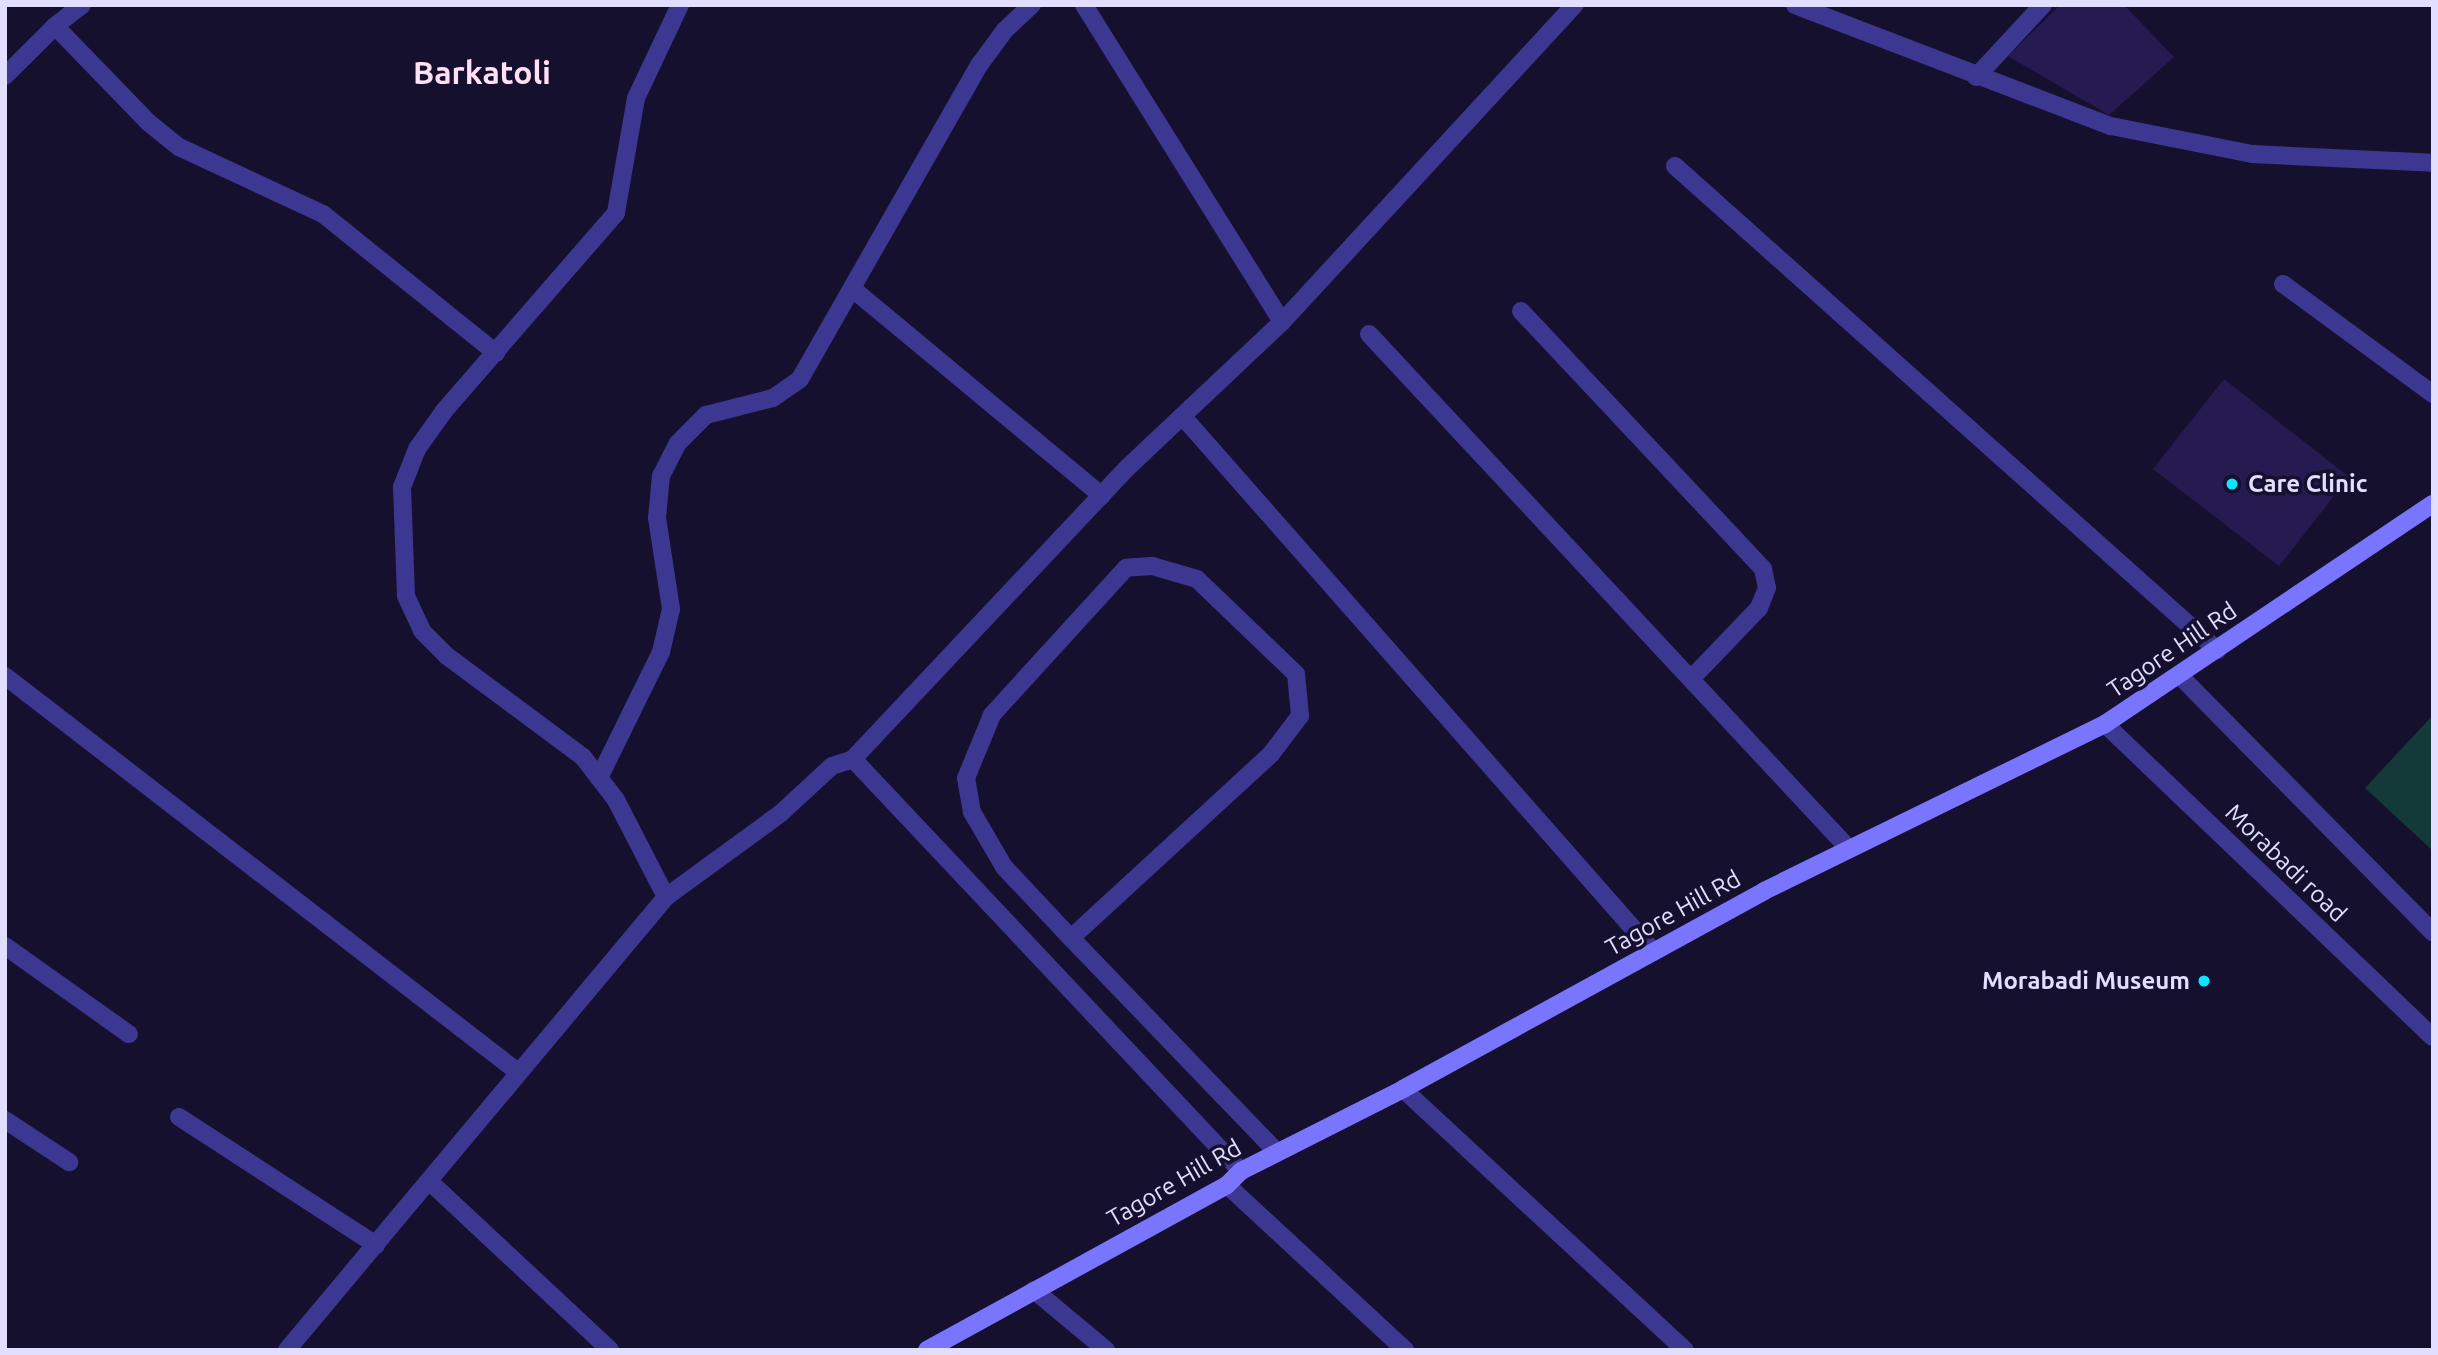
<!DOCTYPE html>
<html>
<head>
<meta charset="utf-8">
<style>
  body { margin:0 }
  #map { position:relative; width:2438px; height:1355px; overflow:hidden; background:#16102f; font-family:Ubuntu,sans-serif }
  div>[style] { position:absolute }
  .green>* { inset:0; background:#133938 }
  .building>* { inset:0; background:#261b51 }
  .street>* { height:18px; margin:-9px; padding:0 9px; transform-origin:9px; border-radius:9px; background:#3c3891 }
  .secondary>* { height:18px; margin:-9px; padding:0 9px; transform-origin:9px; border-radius:9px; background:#7975ff }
  .dots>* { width:19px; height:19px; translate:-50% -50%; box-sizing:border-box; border:4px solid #16102f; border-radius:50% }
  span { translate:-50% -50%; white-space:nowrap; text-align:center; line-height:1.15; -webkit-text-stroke:7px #16102f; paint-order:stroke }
  .poi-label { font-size:24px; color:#e2deff; font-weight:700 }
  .left { translate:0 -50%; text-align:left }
  .right { translate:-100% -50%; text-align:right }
  .street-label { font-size:24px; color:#e2deff }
  .district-label { font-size:32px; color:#ffe0f4; font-weight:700 }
  .frame { position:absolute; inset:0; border:7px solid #e2deff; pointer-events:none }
</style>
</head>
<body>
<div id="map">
  <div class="green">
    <div style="clip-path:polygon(2433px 715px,2433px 851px,2365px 788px)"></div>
  </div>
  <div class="building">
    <div style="clip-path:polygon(2060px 5px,2124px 5px,2174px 57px,2109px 115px,2008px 56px)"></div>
    <div style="clip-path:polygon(2224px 379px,2349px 477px,2279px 566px,2153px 469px)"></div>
  </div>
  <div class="street">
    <div style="left:680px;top:5px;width:103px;rotate:115.3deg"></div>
    <div style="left:636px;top:98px;width:117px;rotate:99.9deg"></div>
    <div style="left:616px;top:213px;width:262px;rotate:131deg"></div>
    <div style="left:444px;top:411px;width:47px;rotate:125.4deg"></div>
    <div style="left:417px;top:449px;width:41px;rotate:111.5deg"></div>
    <div style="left:402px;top:487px;width:109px;rotate:87.9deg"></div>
    <div style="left:406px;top:596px;width:38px;rotate:65deg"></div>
    <div style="left:422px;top:631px;width:35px;rotate:45deg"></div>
    <div style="left:447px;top:656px;width:169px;rotate:36.6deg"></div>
    <div style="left:583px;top:757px;width:54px;rotate:52.5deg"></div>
    <div style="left:616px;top:800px;width:109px;rotate:62.7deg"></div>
    <div style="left:666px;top:897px;width:142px;rotate:-36.1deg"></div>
    <div style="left:781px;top:813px;width:69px;rotate:-42.7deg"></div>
    <div style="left:832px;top:766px;width:22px;rotate:-18deg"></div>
    <div style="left:1084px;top:5px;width:374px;rotate:58deg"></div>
    <div style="left:1282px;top:322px;width:212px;rotate:136.7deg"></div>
    <div style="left:1128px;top:467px;width:401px;rotate:133.3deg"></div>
    <div style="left:853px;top:759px;width:566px;rotate:46.72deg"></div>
    <div style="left:1795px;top:5px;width:338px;rotate:21deg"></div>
    <div style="left:2111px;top:126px;width:144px;rotate:11.2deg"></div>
    <div style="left:2252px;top:154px;width:181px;rotate:2.8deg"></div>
    <div style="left:55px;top:26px;width:134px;rotate:45.9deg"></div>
    <div style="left:148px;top:122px;width:40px;rotate:39deg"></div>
    <div style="left:179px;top:147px;width:159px;rotate:25deg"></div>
    <div style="left:323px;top:214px;width:222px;rotate:38.8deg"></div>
    <div style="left:5px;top:76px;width:71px;rotate:-45deg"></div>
    <div style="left:55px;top:26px;width:34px;rotate:-38deg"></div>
    <div style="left:1976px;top:77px;width:98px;rotate:-47.1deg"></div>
    <div style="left:1675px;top:166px;width:727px;rotate:41.76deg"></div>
    <div style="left:2283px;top:284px;width:186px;rotate:36.3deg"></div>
    <div style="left:854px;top:290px;width:322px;rotate:39.7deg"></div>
    <div style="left:1521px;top:311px;width:354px;rotate:46.8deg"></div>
    <div style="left:1763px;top:569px;width:19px;rotate:78deg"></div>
    <div style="left:1767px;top:588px;width:22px;rotate:112deg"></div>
    <div style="left:1759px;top:608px;width:98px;rotate:133.8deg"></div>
    <div style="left:1282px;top:322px;width:432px;rotate:-47.3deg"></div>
    <div style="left:1369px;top:334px;width:704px;rotate:47.01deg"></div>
    <div style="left:1184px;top:418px;width:711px;rotate:48.65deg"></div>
    <div style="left:2179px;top:675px;width:362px;rotate:45.4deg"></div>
    <div style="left:5px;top:676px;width:648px;rotate:37.67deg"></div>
    <div style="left:2105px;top:724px;width:453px;rotate:43.7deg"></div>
    <div style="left:599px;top:778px;width:140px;rotate:-63.8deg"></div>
    <div style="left:661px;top:652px;width:44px;rotate:-76.9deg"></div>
    <div style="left:671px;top:609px;width:92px;rotate:-98.7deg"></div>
    <div style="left:657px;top:518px;width:42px;rotate:-84.6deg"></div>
    <div style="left:661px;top:476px;width:37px;rotate:-63deg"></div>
    <div style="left:678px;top:443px;width:40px;rotate:-45deg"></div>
    <div style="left:706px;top:415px;width:69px;rotate:-14.2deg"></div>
    <div style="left:773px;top:398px;width:33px;rotate:-35deg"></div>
    <div style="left:800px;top:379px;width:363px;rotate:-60.3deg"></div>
    <div style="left:980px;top:64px;width:42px;rotate:-53.7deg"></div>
    <div style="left:1005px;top:30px;width:37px;rotate:-43deg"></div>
    <div style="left:1071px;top:938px;width:272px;rotate:-42.6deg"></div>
    <div style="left:1271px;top:754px;width:48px;rotate:-52.7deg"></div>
    <div style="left:1300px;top:716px;width:42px;rotate:-95.4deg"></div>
    <div style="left:1296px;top:674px;width:137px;rotate:-136.2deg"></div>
    <div style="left:1197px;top:579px;width:47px;rotate:-163.9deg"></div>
    <div style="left:1152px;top:566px;width:26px;rotate:176deg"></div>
    <div style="left:1126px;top:568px;width:199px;rotate:132.4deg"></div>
    <div style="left:992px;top:715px;width:68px;rotate:112.4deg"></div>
    <div style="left:966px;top:778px;width:35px;rotate:80deg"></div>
    <div style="left:972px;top:812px;width:64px;rotate:59.8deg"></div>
    <div style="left:1004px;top:867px;width:98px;rotate:46.7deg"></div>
    <div style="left:1071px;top:938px;width:297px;rotate:46.1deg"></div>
    <div style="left:5px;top:946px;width:152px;rotate:35.4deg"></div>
    <div style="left:1403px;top:1089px;width:384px;rotate:42.8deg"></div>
    <div style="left:179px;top:1117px;width:235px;rotate:33deg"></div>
    <div style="left:5px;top:1120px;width:77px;rotate:33.3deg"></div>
    <div style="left:430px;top:1182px;width:246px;rotate:43deg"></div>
    <div style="left:1227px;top:1185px;width:243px;rotate:42.8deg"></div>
    <div style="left:1034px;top:1290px;width:94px;rotate:39.8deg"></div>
    <div style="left:287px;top:1350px;width:591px;rotate:-50.08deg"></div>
  </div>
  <div class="secondary">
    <div style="left:927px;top:1350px;width:342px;rotate:-28.8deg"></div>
    <div style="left:1227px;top:1185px;width:20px;rotate:-45deg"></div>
    <div style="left:1241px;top:1171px;width:182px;rotate:-26.8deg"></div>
    <div style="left:1403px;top:1089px;width:412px;rotate:-28.7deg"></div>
    <div style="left:1764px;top:891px;width:380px;rotate:-26.1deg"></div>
    <div style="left:2105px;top:724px;width:395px;rotate:-33.9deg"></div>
  </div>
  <div class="dots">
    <div style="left:2232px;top:484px;background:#0ae6ff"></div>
    <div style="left:2204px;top:981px;background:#0ae6ff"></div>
  </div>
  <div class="poi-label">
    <span class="left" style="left:2248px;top:484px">Care Clinic</span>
    <span class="right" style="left:2190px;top:981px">Morabadi Museum</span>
  </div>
  <div class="street-label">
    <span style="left:2172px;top:650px;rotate:-34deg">Tagore Hill Rd</span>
    <span style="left:2286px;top:863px;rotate:44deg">Morabadi road</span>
    <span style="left:1673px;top:913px;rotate:-29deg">Tagore Hill Rd</span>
    <span style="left:1174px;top:1183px;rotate:-30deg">Tagore Hill Rd</span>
  </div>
  <div class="district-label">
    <span style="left:482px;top:72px">Barkatoli</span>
  </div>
  <div class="frame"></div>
</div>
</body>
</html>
